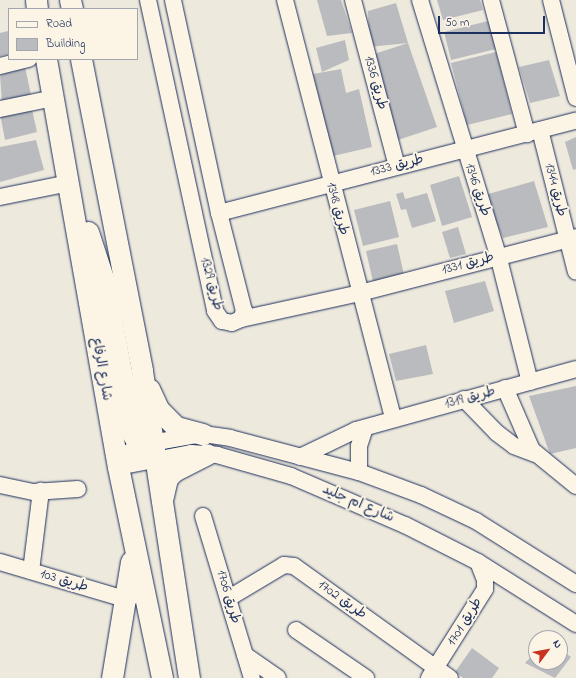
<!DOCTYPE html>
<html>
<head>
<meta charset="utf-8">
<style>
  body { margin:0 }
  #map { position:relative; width:576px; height:678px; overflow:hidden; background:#eee9dd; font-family:"Indie Flower","Playpen Sans Arabic",sans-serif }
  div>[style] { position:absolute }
  .building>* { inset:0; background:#babbbe }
  .roads { filter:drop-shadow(0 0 1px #1b2f5e) drop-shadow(0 0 1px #1b2f5e) }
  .minor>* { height:16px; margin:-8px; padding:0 8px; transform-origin:8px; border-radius:8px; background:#fcf5e5 }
  .major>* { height:21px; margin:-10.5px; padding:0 10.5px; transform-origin:10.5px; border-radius:10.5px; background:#fcf5e5 }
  span { translate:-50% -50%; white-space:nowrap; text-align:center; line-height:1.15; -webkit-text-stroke:4px #fcf5e5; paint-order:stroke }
  .street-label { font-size:14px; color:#1b2f5e }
  .legend { position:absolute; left:8px; top:8px; width:130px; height:52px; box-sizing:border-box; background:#fcf5e5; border:1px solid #a2a6af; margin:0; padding:5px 7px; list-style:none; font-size:12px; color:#1b2f5e }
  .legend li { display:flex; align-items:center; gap:8px; height:20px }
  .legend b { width:20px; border:1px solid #a2a6af }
  .north { position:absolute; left:528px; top:630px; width:40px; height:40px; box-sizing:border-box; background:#fcf5e5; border:1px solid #a2a6af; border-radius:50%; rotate:58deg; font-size:11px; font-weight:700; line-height:16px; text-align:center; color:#1b2f5e }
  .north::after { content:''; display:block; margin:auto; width:14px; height:18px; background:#c8321e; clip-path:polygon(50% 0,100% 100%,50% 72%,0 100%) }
  .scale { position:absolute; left:438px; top:16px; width:107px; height:18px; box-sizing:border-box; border:2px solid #1b2f5e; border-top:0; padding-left:5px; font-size:12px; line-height:14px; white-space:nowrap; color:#1b2f5e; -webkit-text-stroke:3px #fcf5e5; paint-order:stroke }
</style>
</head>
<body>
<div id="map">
  <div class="building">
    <div style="clip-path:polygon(317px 0,341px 0,352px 33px,327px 36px)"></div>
    <div style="clip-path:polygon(437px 0,480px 0,483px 10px,443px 20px)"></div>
    <div style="clip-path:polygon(396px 3px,408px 43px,369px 47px,368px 11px)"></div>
    <div style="clip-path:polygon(488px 21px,496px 49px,451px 60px,444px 32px)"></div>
    <div style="clip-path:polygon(8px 31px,9px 54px,0 56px,0 33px)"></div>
    <div style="clip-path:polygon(345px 40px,349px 60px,322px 72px,316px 48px)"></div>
    <div style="clip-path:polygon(408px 43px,437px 127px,398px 140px,371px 55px)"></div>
    <div style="clip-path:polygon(496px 52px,512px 114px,467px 125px,451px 63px)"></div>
    <div style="clip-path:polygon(549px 60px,560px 96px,530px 103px,519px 67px)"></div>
    <div style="clip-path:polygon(25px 67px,31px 95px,2px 103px,0 75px)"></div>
    <div style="clip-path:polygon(341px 69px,346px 93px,359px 89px,372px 147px,333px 156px,313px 74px)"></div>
    <div style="clip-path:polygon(31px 105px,37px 132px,5px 140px,0 114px)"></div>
    <div style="clip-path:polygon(576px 137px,576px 169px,573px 170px,565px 142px)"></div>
    <div style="clip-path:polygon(36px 140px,44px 170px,0 182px,0 147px)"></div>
    <div style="clip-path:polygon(459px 176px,472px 217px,442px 226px,430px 185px)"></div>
    <div style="clip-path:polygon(534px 181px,548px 227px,503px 238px,485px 195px)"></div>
    <div style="clip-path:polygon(403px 192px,405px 199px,427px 193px,436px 221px,412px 228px,406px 209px,401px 210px,396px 194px)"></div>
    <div style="clip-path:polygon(390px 201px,399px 237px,363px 246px,354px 210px)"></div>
    <div style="clip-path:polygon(458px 227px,466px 254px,450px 258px,442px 232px)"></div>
    <div style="clip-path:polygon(397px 244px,405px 279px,374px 286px,366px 251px)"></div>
    <div style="clip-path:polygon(485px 281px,494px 311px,454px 323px,445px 291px)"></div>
    <div style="clip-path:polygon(426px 345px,433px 374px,396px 381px,389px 354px)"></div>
    <div style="clip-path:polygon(576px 386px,576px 448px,550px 454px,529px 396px)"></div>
    <div style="clip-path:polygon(472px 648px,499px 668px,492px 678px,463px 678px,455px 672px)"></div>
    <div style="clip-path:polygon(560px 649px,571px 657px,555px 678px,525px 663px,536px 651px,536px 662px,560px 662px)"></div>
  </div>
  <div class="roads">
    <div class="minor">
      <div style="left:148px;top:0;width:318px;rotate:77.8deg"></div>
      <div style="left:215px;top:311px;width:12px;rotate:55deg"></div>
      <div style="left:222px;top:321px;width:10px;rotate:11deg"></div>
      <div style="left:232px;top:323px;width:10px;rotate:-24deg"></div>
      <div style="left:241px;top:319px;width:9px;rotate:-69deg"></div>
      <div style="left:244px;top:311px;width:101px;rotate:-104.3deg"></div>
      <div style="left:219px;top:213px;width:218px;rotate:-102.2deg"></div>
      <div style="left:285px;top:0;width:432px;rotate:75.5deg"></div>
      <div style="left:353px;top:0;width:172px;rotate:75.2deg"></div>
      <div style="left:420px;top:0;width:267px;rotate:73deg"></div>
      <div style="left:498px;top:255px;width:131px;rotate:75.9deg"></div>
      <div style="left:491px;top:0;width:139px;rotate:75deg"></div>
      <div style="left:551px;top:0;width:101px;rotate:75.7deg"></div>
      <div style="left:0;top:66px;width:30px;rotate:-14deg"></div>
      <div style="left:0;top:109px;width:55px;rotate:-11.5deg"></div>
      <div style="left:540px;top:130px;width:146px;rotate:75.8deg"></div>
      <div style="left:0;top:197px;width:70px;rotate:-11.5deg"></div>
      <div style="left:219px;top:213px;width:369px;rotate:-14.5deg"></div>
      <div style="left:241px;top:319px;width:122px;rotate:-12.3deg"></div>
      <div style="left:360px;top:293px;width:223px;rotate:-14.5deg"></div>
      <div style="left:505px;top:388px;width:68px;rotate:66.5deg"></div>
      <div style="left:532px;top:450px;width:57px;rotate:39.3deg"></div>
      <div style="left:464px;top:399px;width:47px;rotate:45.9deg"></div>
      <div style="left:497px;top:433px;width:21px;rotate:37deg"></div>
      <div style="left:514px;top:446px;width:22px;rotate:21deg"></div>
      <div style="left:117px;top:457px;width:37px;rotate:-22deg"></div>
      <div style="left:151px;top:443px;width:53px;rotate:-9.8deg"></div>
      <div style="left:203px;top:434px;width:27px;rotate:8deg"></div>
      <div style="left:230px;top:438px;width:133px;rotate:14.8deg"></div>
      <div style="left:359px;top:472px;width:66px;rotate:20.4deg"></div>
      <div style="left:421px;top:495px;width:61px;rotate:25.3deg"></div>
      <div style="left:476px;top:521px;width:118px;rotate:32.2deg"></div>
      <div style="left:300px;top:457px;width:62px;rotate:-25.7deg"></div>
      <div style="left:356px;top:430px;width:228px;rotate:-15.5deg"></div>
      <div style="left:118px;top:467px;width:74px;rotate:-10.9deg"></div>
      <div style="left:191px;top:453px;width:26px;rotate:4deg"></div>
      <div style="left:217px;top:455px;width:77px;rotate:15.8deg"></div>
      <div style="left:291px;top:476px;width:124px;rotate:23.3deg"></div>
      <div style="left:405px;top:525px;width:82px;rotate:26.9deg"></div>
      <div style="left:478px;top:562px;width:116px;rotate:32.3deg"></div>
      <div style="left:359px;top:472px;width:26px;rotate:-90deg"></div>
      <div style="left:359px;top:446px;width:19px;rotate:-72deg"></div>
      <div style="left:0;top:485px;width:35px;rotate:12deg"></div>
      <div style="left:34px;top:492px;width:44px;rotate:-3.9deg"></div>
      <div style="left:203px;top:516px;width:169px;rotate:73.2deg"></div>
      <div style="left:0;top:562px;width:134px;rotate:16.5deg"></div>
      <div style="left:31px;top:571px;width:81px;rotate:-82.9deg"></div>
      <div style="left:229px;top:598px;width:64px;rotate:-31deg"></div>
      <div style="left:284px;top:565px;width:10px;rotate:6deg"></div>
      <div style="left:294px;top:566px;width:192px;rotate:35.7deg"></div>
      <div style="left:296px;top:630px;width:85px;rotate:34.4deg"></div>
      <div style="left:245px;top:655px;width:40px;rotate:34.9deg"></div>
      <div style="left:429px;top:678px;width:105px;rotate:-57.8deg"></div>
      <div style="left:485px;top:589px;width:9px;rotate:-90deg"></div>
      <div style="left:485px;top:580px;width:19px;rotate:-111deg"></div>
    </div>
    <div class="major">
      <div style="left:36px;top:0;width:9px;rotate:84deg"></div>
      <div style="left:70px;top:0;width:9px;rotate:77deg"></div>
      <div style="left:46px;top:59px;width:414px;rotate:80deg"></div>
      <div style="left:118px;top:467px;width:216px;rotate:78.2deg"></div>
      <div style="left:81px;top:59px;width:318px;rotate:78.9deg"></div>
      <div style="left:142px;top:371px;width:311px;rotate:81.3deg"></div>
      <div style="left:88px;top:232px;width:52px;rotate:71.9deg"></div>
      <div style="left:104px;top:281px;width:156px;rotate:79.3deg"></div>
      <div style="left:133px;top:434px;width:14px;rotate:65deg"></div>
      <div style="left:139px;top:447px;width:19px;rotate:39deg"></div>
      <div style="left:149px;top:389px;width:23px;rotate:65deg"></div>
      <div style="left:159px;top:410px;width:24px;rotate:45deg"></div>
      <div style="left:176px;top:427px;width:28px;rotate:15deg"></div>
      <div style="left:162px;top:500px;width:23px;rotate:-77deg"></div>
      <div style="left:167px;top:478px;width:10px;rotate:-45deg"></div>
      <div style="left:174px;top:471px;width:37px;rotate:-27deg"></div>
      <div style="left:112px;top:678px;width:118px;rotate:-80.7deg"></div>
    </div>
  </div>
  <div class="street-label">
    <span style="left:375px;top:83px;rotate:75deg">طريق 1336</span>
    <span style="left:397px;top:166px;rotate:-14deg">طريق 1333</span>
    <span style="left:477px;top:190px;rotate:72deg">طريق 1346</span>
    <span style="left:555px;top:190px;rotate:76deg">طريق 1344</span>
    <span style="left:337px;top:209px;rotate:75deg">طريق 1348</span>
    <span style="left:468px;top:264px;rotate:-15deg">طريق 1331</span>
    <span style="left:211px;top:284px;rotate:75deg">طريق 1329</span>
    <span style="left:101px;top:369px;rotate:80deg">شارع الرفاع</span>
    <span style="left:470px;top:398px;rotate:-15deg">طريق 1319</span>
    <span style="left:358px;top:504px;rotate:23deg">شارع ام جليد</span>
    <span style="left:64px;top:581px;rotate:17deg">طريق 103</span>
    <span style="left:228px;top:597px;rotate:74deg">طريق 1706</span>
    <span style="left:342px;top:600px;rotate:36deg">طريق 1702</span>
    <span style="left:465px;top:622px;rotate:-58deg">طريق 1701</span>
  </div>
  <ul class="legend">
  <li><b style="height:5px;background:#fcf5e5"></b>Road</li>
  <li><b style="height:11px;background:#babbbe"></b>Building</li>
  </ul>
  <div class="north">N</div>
  <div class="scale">50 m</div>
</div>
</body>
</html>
